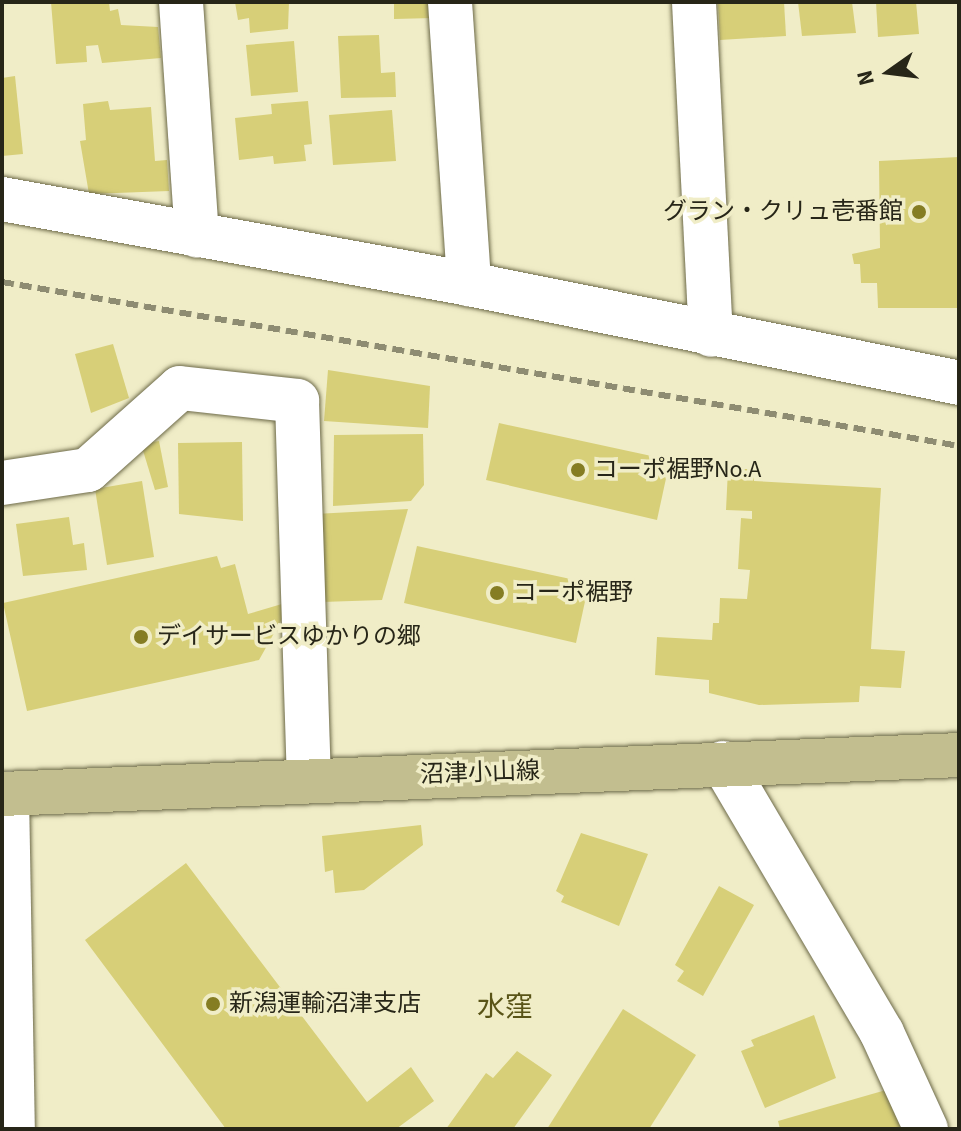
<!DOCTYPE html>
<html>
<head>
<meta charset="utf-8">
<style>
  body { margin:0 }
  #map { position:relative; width:961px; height:1131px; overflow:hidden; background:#f0edc7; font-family:"Source Sans 3","Noto Sans JP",sans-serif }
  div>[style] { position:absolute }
  .building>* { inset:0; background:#d7cf78 }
  .roads { filter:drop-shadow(0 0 2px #6d6a49) drop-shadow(0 0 2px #6d6a49) }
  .minor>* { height:44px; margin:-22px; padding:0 22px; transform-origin:22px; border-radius:22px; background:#fff }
  .major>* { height:44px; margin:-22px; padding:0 22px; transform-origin:22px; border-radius:22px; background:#c2be8f }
  .rail>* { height:6px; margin-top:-3px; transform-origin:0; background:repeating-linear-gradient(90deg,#8e8c72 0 12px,transparent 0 18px) }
  .dots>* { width:22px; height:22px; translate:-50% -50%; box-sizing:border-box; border:4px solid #f0edc7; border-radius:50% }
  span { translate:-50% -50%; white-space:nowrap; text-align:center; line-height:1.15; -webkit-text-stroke:7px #f0edc7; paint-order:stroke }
  .poi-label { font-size:24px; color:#272618 }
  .right { translate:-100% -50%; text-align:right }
  .left { translate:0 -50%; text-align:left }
  .street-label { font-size:24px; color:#272618 }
  .quarter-label { font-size:28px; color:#595417 }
  .frame { position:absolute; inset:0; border:4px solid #272618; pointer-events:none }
  .north { position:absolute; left:849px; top:32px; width:80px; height:80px; -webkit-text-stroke:6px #f0edc7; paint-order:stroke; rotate:256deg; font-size:22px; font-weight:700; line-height:32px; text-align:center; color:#272618 }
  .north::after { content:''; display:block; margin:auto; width:28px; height:36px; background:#272618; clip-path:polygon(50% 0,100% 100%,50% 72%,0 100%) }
</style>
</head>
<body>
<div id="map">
  <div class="building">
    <div style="clip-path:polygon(51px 2px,109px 2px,110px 11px,118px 9px,121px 25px,158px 27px,161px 58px,102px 63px,98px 45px,86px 46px,87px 62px,56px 64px)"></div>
    <div style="clip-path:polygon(235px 2px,289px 2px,288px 29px,250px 33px,249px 18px,238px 20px)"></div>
    <div style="clip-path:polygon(394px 2px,433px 2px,433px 18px,394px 19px)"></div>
    <div style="clip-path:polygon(718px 2px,784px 2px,786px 36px,720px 40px)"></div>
    <div style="clip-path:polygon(798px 2px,852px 2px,856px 33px,802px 36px)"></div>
    <div style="clip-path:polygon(876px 2px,916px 2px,919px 34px,878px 37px)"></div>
    <div style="clip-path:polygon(379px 35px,381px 73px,395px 72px,396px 97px,341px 98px,338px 36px)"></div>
    <div style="clip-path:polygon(294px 41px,298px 92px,251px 96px,246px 45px)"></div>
    <div style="clip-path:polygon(15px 76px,23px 154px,2px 156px,2px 78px)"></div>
    <div style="clip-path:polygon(108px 101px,110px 110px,151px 107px,155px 161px,167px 160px,169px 191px,89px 194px,80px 141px,86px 140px,83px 104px)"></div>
    <div style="clip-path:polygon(308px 101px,312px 144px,304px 145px,306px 161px,274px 164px,273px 156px,239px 160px,235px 118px,272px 114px,271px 104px)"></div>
    <div style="clip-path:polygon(392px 110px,396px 161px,333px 165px,329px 115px)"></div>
    <div style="clip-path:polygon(959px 157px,959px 308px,878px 308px,877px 283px,861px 283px,860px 264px,854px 264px,852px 254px,880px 248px,879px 161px)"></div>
    <div style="clip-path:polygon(113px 344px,129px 398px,91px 413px,75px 354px)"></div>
    <div style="clip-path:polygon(328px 370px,430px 386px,428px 428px,324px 421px)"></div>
    <div style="clip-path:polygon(499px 423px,670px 460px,657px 520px,486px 480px)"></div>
    <div style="clip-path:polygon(423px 434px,424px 485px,411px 501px,333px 506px,334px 435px)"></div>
    <div style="clip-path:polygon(159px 441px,168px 487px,155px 490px,141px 444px)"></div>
    <div style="clip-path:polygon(242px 442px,243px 521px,179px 514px,178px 443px)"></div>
    <div style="clip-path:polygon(728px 469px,754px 469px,754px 481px,881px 488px,871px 649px,905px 651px,901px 688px,860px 686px,859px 702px,759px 705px,709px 693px,709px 680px,655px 675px,657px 637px,712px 640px,713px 623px,719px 623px,720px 598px,747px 599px,750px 570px,738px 569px,741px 518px,752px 519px,752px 511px,726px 510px)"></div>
    <div style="clip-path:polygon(142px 481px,154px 557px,107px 565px,95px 489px)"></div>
    <div style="clip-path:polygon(408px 509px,382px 600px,322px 602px,315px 514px)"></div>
    <div style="clip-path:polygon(69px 517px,73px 545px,84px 543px,87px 570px,23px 576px,16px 524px)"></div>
    <div style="clip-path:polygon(417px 546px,589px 583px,576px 643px,404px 603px)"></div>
    <div style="clip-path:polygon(217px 556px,221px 568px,235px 564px,248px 614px,292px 601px,259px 660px,27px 711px,3px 603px)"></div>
    <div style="clip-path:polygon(421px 825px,423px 845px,364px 890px,335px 893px,333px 870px,325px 872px,322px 836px)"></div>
    <div style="clip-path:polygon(581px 833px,648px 854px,619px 926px,561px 902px,564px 896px,556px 891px)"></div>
    <div style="clip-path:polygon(186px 863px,367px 1102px,411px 1067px,434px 1101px,396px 1129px,226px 1129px,85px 940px)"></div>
    <div style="clip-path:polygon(719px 886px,754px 905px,703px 996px,677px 981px,684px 971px,675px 965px)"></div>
    <div style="clip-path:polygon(623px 1009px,696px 1055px,649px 1129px,547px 1129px)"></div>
    <div style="clip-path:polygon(814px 1015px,836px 1078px,765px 1108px,741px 1051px,754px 1046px,751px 1040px)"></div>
    <div style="clip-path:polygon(517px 1051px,552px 1075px,513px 1129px,446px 1129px,486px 1073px,493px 1078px)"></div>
    <div style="clip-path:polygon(893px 1088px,904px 1129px,780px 1129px,778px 1121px)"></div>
  </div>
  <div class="roads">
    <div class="minor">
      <div style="left:181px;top:2px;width:234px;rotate:86.1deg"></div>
      <div style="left:450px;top:2px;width:283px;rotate:86.1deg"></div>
      <div style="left:694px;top:2px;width:333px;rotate:87.1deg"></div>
      <div style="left:2px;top:199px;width:475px;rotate:10.3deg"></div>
      <div style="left:469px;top:284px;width:500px;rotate:11.4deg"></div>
      <div style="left:2px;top:483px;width:87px;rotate:-8.6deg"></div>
      <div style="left:88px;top:470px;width:123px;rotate:-41.7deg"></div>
      <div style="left:180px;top:388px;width:118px;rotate:6.3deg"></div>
      <div style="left:297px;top:401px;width:379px;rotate:88.2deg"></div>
      <div style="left:723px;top:763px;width:313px;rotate:59.5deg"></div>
      <div style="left:882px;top:1033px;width:106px;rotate:65.4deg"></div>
      <div style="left:7px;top:794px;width:335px;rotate:89deg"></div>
    </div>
    <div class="major">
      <div style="left:2px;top:794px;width:958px;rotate:-2.33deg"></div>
    </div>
  </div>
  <div class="rail">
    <div style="left:2px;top:282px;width:971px;rotate:9.72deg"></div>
  </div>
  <div class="dots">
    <div style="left:919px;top:212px;background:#857d23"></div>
    <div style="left:578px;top:470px;background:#857d23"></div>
    <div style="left:497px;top:593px;background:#857d23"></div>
    <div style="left:141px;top:637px;background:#857d23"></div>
    <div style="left:213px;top:1004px;background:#857d23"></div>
  </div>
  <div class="poi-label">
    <span class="right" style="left:903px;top:212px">グラン・クリュ壱番館</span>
    <span class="left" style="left:594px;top:470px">コーポ裾野No.A</span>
    <span class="left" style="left:513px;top:593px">コーポ裾野</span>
    <span class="left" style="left:157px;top:637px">デイサービスゆかりの郷</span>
    <span class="left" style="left:229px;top:1004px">新潟運輸沼津支店</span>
  </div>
  <div class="street-label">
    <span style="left:480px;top:773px;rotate:-2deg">沼津小山線</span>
  </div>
  <div class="quarter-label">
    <span style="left:505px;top:1007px">水窪</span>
  </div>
  <div class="frame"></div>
  <div class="north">N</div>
</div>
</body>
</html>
